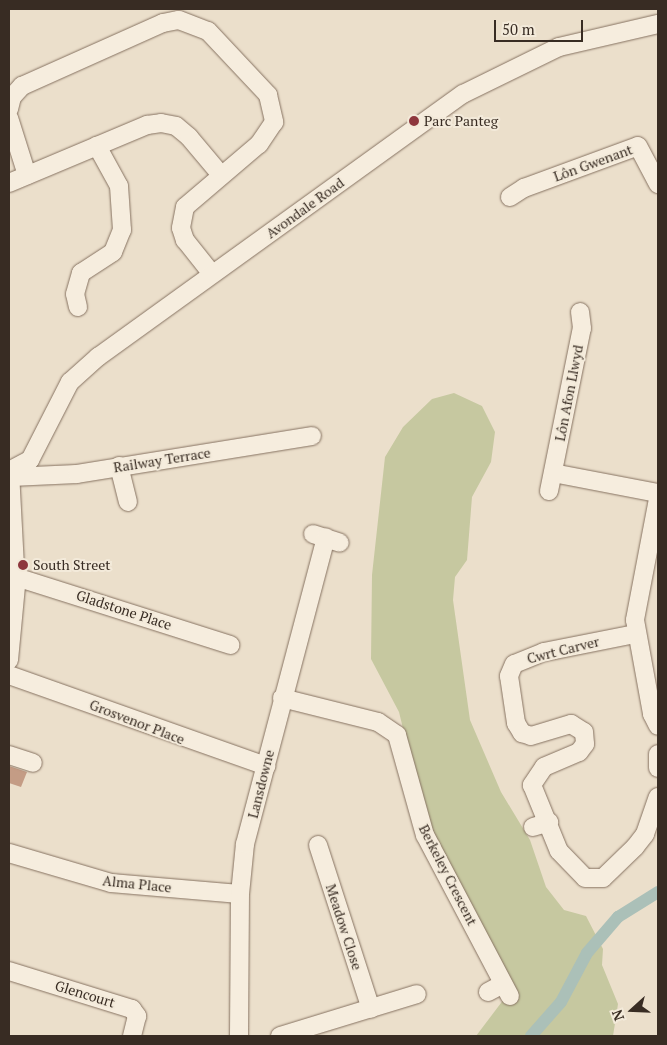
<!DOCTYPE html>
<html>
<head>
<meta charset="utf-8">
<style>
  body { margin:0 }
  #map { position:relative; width:667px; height:1045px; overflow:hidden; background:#ebdfcb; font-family:"PT Serif",serif }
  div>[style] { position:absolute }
  .green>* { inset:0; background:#c6c8a0 }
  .canal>* { height:12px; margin:-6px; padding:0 6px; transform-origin:6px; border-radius:6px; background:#abc0b8 }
  .building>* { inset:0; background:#c49c85 }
  .roads { filter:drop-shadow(0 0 1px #867261) drop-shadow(0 0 1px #867261) }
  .minor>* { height:18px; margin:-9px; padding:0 9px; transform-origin:9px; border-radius:9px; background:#f6edde }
  .dots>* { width:14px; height:14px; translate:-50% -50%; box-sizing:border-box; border:2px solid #f3eada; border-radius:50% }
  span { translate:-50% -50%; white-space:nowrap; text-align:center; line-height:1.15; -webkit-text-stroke:4px #f3eada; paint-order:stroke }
  .poi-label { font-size:14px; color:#382c23 }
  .left { translate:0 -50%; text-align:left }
  .street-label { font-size:14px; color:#382c23 }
  .frame { position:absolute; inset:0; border:10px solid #382c23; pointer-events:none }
  .north { position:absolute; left:607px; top:985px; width:50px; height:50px; -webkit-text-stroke:4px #f3eada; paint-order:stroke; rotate:250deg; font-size:14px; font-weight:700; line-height:20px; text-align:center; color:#382c23 }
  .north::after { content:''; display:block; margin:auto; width:18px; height:22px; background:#382c23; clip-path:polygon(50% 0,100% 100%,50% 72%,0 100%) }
  .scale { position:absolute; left:494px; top:20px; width:89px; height:22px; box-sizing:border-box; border:2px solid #382c23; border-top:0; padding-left:6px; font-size:15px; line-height:18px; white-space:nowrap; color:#382c23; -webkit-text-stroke:4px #f3eada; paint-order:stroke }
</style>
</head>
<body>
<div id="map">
  <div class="green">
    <div style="clip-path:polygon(454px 393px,482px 406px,495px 432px,491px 462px,472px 497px,467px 560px,455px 577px,453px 600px,470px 720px,501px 792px,530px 840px,546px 887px,564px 910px,586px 916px,603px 949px,602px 965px,618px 1004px,613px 1036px,476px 1036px,504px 999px,429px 835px,399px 712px,371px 659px,372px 575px,385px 457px,403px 427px,432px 399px)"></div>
  </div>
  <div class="canal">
    <div style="left:531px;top:1036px;width:45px;rotate:-48.6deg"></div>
    <div style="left:561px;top:1002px;width:55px;rotate:-62deg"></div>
    <div style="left:587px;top:953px;width:48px;rotate:-49.3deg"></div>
    <div style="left:618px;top:917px;width:47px;rotate:-32deg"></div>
  </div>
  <div class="building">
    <div style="clip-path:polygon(9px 766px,27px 772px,21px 787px,9px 783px)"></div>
  </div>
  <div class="roads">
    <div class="minor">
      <div style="left:9px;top:109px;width:12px;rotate:-76deg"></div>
      <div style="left:12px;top:97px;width:15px;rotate:-48deg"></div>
      <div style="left:22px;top:86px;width:154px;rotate:-24.1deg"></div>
      <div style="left:163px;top:23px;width:16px;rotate:-11deg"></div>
      <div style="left:179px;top:20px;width:31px;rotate:21deg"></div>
      <div style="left:208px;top:31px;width:88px;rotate:46.8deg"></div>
      <div style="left:268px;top:95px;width:28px;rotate:77deg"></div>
      <div style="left:274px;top:122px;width:27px;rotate:124deg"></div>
      <div style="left:259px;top:144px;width:97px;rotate:139.6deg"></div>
      <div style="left:185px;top:207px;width:21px;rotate:101deg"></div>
      <div style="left:181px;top:228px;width:13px;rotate:72deg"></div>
      <div style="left:185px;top:240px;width:43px;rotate:51.5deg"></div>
      <div style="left:9px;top:118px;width:60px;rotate:72.5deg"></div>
      <div style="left:9px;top:183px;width:150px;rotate:-22.8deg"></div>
      <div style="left:147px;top:125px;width:14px;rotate:-8deg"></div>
      <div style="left:161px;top:123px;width:15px;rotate:11deg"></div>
      <div style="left:176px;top:126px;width:17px;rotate:40deg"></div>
      <div style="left:189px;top:137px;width:50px;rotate:49.9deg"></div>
      <div style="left:510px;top:197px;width:17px;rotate:-33deg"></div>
      <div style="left:524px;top:188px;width:121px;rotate:-20.2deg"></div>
      <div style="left:638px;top:146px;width:43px;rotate:62.2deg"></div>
      <div style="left:78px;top:307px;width:13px;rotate:-103deg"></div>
      <div style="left:75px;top:294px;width:22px;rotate:-74deg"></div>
      <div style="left:81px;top:273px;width:38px;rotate:-33deg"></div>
      <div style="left:113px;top:252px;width:24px;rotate:-68deg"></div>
      <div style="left:122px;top:230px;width:44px;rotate:-93.9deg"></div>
      <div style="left:119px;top:186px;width:46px;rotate:-118.8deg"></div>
      <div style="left:119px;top:466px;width:37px;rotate:76deg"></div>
      <div style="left:9px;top:471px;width:24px;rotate:-28deg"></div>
      <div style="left:30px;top:460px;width:88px;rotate:-62.9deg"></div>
      <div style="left:70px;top:382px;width:38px;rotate:-42deg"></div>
      <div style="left:98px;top:357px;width:450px;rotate:-35.8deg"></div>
      <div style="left:463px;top:94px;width:107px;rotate:-26.1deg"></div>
      <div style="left:559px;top:47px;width:102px;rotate:-13.1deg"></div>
      <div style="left:553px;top:473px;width:107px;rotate:10.8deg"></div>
      <div style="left:11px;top:477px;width:66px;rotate:-2.6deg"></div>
      <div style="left:77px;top:474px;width:238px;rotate:-9.2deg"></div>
      <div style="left:549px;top:491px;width:166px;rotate:-78.6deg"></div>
      <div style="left:582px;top:328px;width:16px;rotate:-97deg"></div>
      <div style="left:658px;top:499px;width:123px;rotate:100.8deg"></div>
      <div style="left:635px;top:620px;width:96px;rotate:79.7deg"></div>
      <div style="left:652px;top:714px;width:13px;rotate:63deg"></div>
      <div style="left:313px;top:534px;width:28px;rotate:18deg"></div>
      <div style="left:16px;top:577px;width:225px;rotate:17.6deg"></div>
      <div style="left:635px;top:634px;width:93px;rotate:168.8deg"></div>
      <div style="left:544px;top:652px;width:32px;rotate:158deg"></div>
      <div style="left:514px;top:664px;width:13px;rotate:113deg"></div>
      <div style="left:509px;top:676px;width:48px;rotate:81.5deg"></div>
      <div style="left:516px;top:723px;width:12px;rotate:59deg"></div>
      <div style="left:522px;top:733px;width:9px;rotate:18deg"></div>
      <div style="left:531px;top:736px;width:42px;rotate:-16.7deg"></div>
      <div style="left:571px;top:724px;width:15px;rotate:32deg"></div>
      <div style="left:584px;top:732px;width:12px;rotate:85deg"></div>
      <div style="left:585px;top:744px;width:10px;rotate:127deg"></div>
      <div style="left:579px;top:752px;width:38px;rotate:157deg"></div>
      <div style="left:544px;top:767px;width:22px;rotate:124deg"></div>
      <div style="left:532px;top:785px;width:71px;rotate:67.8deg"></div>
      <div style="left:559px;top:851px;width:37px;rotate:46deg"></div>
      <div style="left:585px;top:878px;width:18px"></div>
      <div style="left:603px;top:878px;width:45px;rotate:-44.1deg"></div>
      <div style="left:635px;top:847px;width:16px;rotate:-52deg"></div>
      <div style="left:645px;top:834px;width:39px;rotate:-71deg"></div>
      <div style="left:9px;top:660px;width:74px;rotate:-84.6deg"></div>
      <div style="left:16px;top:586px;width:115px;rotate:-93deg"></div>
      <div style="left:9px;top:675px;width:273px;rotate:19.5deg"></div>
      <div style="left:282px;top:698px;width:99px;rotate:14deg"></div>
      <div style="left:378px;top:722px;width:23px;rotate:34deg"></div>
      <div style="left:397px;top:735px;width:104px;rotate:74.4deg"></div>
      <div style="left:425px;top:835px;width:182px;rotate:62.2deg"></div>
      <div style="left:658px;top:754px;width:14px;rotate:90deg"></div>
      <div style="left:9px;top:755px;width:25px;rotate:18deg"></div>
      <div style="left:533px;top:827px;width:17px;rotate:-17deg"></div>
      <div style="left:318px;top:845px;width:172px;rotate:72.1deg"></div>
      <div style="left:9px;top:853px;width:106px;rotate:16.4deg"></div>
      <div style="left:111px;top:883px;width:129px;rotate:4.9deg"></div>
      <div style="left:9px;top:971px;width:129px;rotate:17.2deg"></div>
      <div style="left:132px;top:1009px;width:9px;rotate:54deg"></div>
      <div style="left:137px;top:1016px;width:21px;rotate:104deg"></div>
      <div style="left:488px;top:992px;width:17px;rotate:-28deg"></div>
      <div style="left:239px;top:1036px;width:142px;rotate:-89.6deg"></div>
      <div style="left:240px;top:894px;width:50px;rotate:-84.3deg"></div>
      <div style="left:245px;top:844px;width:317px;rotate:-75.2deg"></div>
      <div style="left:280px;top:1036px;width:143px;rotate:-17deg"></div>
    </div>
  </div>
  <div class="dots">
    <div style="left:414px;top:121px;background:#8e373d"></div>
    <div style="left:23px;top:565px;background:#8e373d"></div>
  </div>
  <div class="poi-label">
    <span class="left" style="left:424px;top:121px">Parc Panteg</span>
    <span class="left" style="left:33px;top:565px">South Street</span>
  </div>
  <div class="street-label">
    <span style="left:593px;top:163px;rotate:-20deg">Lôn Gwenant</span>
    <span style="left:305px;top:208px;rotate:-36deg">Avondale Road</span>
    <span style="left:569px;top:393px;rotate:-79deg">Lôn Afon Llwyd</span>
    <span style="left:162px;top:460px;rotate:-9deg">Railway Terrace</span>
    <span style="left:124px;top:610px;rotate:18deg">Gladstone Place</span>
    <span style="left:563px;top:650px;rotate:-14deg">Cwrt Carver</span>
    <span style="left:137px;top:722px;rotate:21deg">Grosvenor Place</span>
    <span style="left:261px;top:784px;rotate:-76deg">Lansdowne</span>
    <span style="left:448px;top:875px;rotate:63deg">Berkeley Crescent</span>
    <span style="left:137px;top:884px;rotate:6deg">Alma Place</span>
    <span style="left:344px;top:927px;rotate:72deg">Meadow Close</span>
    <span style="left:85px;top:994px;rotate:17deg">Glencourt</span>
  </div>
  <div class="frame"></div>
  <div class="north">N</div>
  <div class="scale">50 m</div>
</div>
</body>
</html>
